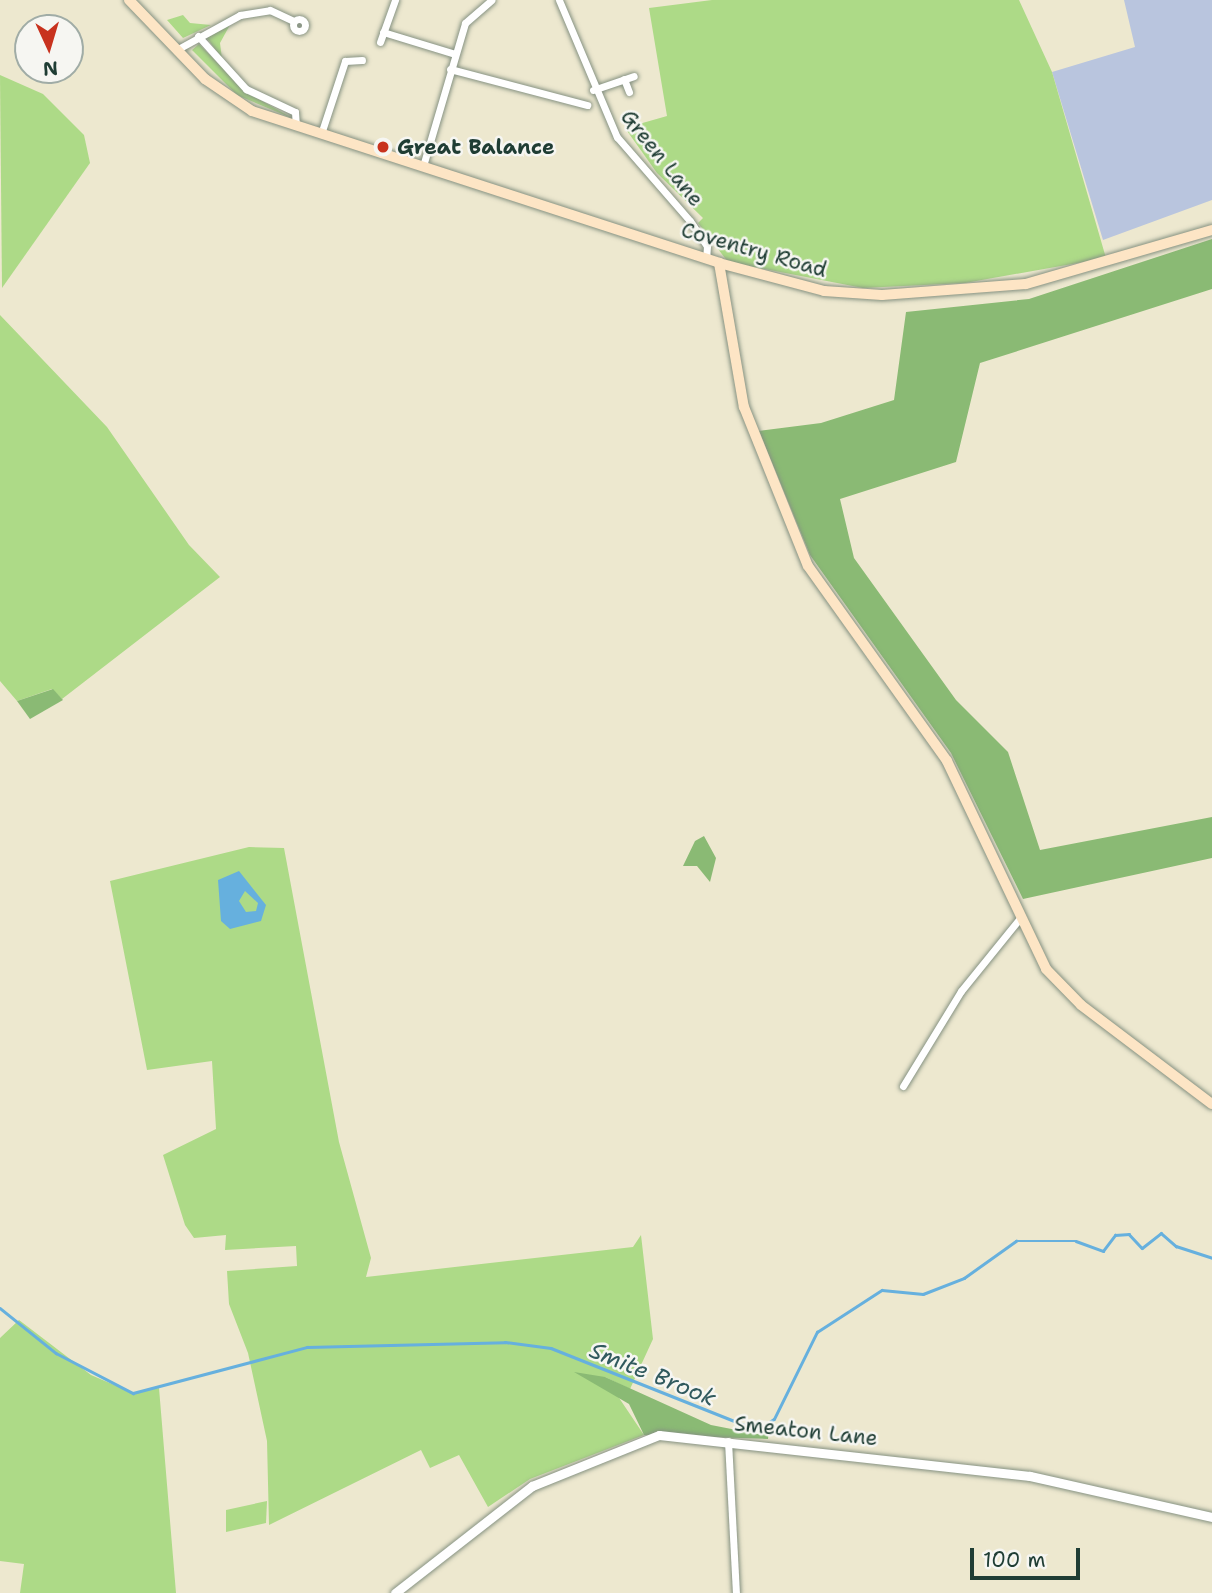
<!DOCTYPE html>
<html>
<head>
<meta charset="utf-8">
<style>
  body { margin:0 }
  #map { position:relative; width:1212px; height:1593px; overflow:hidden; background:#ede8cf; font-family:"Shantell Sans",sans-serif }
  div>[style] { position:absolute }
  .industrial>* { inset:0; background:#b9c5de }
  .green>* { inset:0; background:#adda87 }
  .forest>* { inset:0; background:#8aba74 }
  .water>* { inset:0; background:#66b0de }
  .stream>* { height:2.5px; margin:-1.25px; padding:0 1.25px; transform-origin:1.25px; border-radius:1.25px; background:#66b0de }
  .roads { filter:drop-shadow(0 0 2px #869282) drop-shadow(0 0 2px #869282) }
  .minor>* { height:7px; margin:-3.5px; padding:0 3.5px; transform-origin:3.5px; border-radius:3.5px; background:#fff }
  .minor>.ring { margin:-3.5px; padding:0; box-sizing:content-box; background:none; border:7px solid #fff; border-radius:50% }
  .tertiary>* { height:9px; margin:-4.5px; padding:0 4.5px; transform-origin:4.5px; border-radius:4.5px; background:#fff }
  .secondary>* { height:10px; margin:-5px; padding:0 5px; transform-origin:5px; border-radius:5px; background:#fde5c5 }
  .dots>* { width:19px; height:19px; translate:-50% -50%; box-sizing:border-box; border:4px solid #f6f6f2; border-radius:50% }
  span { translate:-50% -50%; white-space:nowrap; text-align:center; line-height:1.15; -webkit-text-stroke:5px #f6f6f2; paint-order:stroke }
  .poi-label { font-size:21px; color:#1f3d34; font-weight:700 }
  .left { translate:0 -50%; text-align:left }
  .street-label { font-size:21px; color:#1f3d34 }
  .water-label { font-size:23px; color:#315a5e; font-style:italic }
  .north { position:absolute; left:14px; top:14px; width:70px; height:70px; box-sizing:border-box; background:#f6f6f2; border:2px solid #a0aca6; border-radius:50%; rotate:176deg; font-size:19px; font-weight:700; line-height:28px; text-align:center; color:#1f3d34 }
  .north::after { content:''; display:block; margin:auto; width:24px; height:32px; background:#c8321e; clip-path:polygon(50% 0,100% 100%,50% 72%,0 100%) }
  .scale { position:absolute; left:970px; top:1548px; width:110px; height:32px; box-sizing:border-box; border:4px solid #1f3d34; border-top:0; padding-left:9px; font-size:21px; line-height:24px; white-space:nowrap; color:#1f3d34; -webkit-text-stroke:5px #f6f6f2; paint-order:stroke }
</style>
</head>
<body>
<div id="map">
  <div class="industrial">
    <div style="clip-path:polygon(1124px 0,1212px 0,1212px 200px,1103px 240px,1052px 72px,1135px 47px)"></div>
  </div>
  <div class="green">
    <div style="clip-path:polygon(712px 0,1019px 0,1052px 72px,1106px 258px,965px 283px,863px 288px,728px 262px,698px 223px,703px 218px,657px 173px,625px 128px,667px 116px,649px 8px)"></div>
    <div style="clip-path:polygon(183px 15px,190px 23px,211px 25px,183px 38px,167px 20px)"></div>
    <div style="clip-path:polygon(231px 23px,220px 43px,222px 59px,207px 38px)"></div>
    <div style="clip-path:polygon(199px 44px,246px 92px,294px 119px,237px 95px,192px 50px)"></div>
    <div style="clip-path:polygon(0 75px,43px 94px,84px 135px,90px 163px,2px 288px)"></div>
    <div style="clip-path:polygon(0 315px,107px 427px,189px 545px,220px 577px,62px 699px,52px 689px,17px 701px,0 681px)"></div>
    <div style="clip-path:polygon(249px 847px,284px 848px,339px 1142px,371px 1258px,366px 1277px,633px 1247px,641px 1235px,653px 1339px,630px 1389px,605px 1377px,644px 1435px,530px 1479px,488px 1507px,459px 1455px,430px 1468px,421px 1450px,269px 1525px,267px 1441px,248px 1353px,229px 1304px,227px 1271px,297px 1266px,296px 1246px,225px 1250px,226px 1235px,194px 1238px,185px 1225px,163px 1155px,216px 1129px,212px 1061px,147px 1070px,110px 881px)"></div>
    <div style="clip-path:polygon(19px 1320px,91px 1375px,133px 1393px,159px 1388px,176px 1593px,20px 1593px,24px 1564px,0 1561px,0 1338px)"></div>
    <div style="clip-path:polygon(267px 1501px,266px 1523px,226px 1532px,226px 1510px)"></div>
  </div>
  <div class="forest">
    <div style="clip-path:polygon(1212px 239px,1212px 289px,980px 363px,956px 462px,840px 499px,854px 558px,956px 700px,1008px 752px,1040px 850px,1212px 817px,1212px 858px,1023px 899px,951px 753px,810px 555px,759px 431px,821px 423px,894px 400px,906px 312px,1029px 299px)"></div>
    <div style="clip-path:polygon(53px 689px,63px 700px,30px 719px,17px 701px)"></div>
    <div style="clip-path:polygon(704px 836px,716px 858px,710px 882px,697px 866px,683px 866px,695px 841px)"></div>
    <div style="clip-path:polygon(574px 1372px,605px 1377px,711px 1425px,757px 1434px,769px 1430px,768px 1439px,644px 1435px,629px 1404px)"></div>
  </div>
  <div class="water">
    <div style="clip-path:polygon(evenodd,239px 871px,266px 905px,261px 921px,230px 929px,221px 921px,218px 880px,239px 871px,245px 891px,258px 903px,256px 911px,246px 912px,239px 901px,245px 891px)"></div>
  </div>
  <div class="stream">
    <div style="left:0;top:1308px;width:72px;rotate:38.8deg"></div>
    <div style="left:56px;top:1353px;width:87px;rotate:27.5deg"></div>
    <div style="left:133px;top:1393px;width:180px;rotate:-14.8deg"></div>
    <div style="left:307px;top:1347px;width:198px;rotate:-1.4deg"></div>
    <div style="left:505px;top:1342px;width:46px;rotate:7.4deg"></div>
    <div style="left:551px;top:1348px;width:222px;rotate:21.7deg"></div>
    <div style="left:757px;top:1430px;width:20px;rotate:-33deg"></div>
    <div style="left:774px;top:1419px;width:97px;rotate:-63.7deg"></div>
    <div style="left:817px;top:1332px;width:77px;rotate:-32.9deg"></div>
    <div style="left:882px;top:1290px;width:41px;rotate:5.6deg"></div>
    <div style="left:923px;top:1294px;width:44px;rotate:-21.3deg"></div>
    <div style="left:964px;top:1278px;width:64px;rotate:-35.4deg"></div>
    <div style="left:1016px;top:1241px;width:60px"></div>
    <div style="left:1076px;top:1241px;width:29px;rotate:20deg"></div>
    <div style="left:1103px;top:1251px;width:20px;rotate:-53deg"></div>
    <div style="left:1115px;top:1235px;width:14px;rotate:-4deg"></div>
    <div style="left:1129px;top:1234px;width:19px;rotate:47deg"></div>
    <div style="left:1142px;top:1248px;width:24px;rotate:-38deg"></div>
    <div style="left:1161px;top:1233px;width:20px;rotate:41deg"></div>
    <div style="left:1176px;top:1246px;width:38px;rotate:18deg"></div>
  </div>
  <div class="roads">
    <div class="minor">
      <div style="left:559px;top:0;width:149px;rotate:67.1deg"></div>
      <div style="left:617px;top:137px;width:111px;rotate:49deg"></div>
      <div style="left:690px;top:221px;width:30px;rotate:56deg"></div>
      <div style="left:707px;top:246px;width:13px;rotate:94deg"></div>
      <div class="ring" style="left:293px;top:19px;width:5px;height:5px"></div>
      <div style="left:383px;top:32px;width:75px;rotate:17deg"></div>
      <div style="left:198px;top:36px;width:72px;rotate:47.8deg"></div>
      <div style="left:246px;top:89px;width:54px;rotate:25.1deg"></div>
      <div style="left:295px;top:112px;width:14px;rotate:86deg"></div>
      <div style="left:380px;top:42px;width:45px;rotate:-70.3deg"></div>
      <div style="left:178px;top:49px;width:71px;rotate:-28.7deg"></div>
      <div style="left:240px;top:15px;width:30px;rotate:-9deg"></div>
      <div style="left:270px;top:10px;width:26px;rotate:25deg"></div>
      <div style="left:450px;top:69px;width:142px;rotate:14.7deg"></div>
      <div style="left:624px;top:79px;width:14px;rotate:69deg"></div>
      <div style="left:593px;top:90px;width:43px;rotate:-18.9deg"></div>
      <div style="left:321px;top:134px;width:77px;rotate:-71.8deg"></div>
      <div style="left:345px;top:61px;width:17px;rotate:-3deg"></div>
      <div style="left:423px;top:166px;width:149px;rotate:-73.6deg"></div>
      <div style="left:465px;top:23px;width:35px;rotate:-41deg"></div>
      <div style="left:903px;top:1086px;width:111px;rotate:-58.6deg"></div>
      <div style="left:961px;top:991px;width:95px;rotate:-51deg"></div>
      <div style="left:728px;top:1441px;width:152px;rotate:87deg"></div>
    </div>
    <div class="tertiary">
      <div style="left:395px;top:1593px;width:174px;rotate:-38deg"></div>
      <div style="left:532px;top:1486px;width:137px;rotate:-21.9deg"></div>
      <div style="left:659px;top:1435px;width:373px;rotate:6.3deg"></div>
      <div style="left:1030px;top:1476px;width:187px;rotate:12.7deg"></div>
    </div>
    <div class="secondary">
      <div style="left:129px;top:0;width:110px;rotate:46.1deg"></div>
      <div style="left:205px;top:79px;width:57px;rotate:34.2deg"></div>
      <div style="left:252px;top:111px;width:491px;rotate:18deg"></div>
      <div style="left:719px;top:263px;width:109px;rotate:14.9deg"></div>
      <div style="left:824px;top:291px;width:58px;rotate:3.9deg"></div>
      <div style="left:882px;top:295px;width:144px;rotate:-4.4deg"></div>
      <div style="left:1026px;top:284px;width:194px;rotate:-16.2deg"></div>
      <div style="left:719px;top:263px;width:146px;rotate:80.2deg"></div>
      <div style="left:744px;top:407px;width:171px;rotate:68.1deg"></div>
      <div style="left:808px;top:566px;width:239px;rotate:54.5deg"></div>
      <div style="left:947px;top:761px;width:230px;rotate:64.5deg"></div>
      <div style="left:1046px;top:969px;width:50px;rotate:45.8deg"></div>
      <div style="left:1081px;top:1005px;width:164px;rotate:37.1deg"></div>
    </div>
  </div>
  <div class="dots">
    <div style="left:383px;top:147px;background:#c8321e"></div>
  </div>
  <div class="poi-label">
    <span class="left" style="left:397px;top:147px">Great Balance</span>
  </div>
  <div class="street-label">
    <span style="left:662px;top:158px;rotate:51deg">Green Lane</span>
    <span style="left:754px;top:250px;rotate:16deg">Coventry Road</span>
    <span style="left:806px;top:1431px;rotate:6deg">Smeaton Lane</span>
  </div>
  <div class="water-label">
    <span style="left:653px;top:1374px;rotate:22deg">Smite Brook</span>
  </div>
  <div class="north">N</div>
  <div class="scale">100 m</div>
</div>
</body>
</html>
